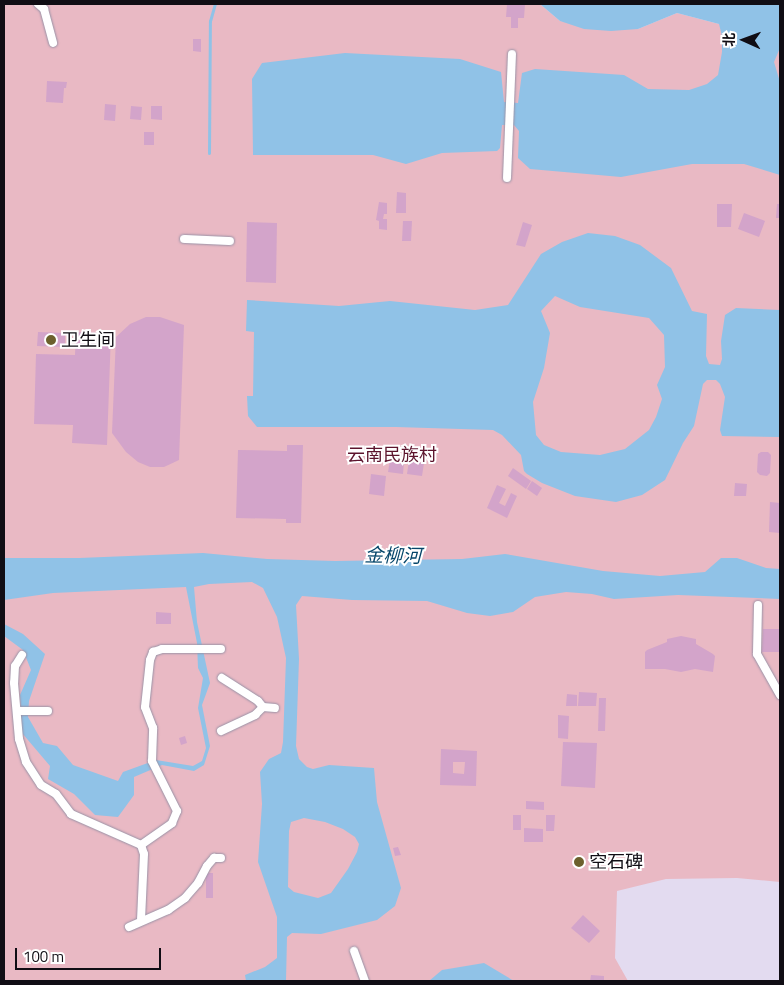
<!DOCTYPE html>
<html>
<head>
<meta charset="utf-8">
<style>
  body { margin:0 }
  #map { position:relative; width:784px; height:985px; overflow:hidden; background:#e3dbf0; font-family:"Titillium Web","Noto Sans SC",sans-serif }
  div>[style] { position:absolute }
  .green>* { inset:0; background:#e9b9c4 }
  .water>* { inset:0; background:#90c2e7 }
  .stream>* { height:3px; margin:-1.5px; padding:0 1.5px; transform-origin:1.5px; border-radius:1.5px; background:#90c2e7 }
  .building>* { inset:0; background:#d3a4ca }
  .roads { filter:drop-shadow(0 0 1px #9992a6) drop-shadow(0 0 1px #9992a6) }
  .pedestrian>* { height:8px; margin:-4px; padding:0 4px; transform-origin:4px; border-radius:4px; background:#fff }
  .dots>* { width:14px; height:14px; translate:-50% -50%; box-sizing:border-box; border:2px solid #fff; border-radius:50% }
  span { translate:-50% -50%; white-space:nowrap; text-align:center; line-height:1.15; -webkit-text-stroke:4px #fff; paint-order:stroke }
  .poi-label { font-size:18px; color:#100d14 }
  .left { translate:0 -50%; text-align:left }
  .park-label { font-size:18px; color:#5c142d }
  .water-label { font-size:19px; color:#06466a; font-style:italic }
  .frame { position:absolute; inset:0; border:5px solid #100d14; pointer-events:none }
  .north { position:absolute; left:719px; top:15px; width:50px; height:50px; -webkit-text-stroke:4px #fff; paint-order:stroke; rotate:272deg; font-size:14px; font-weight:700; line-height:20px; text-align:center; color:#100d14 }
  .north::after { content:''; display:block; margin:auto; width:18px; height:22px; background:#100d14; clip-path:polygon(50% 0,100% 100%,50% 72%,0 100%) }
  .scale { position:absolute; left:15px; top:948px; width:146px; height:22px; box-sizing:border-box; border:2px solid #100d14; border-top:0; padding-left:6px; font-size:15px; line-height:18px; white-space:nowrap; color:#100d14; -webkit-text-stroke:4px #fff; paint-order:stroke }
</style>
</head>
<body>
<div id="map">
  <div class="green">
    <div style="clip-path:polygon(4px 4px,540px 4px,560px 21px,638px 29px,677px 13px,719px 24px,780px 31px,780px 882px,737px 878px,666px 879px,617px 891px,615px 958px,628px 981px,4px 981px)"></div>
  </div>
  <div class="water">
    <div style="clip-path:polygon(540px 4px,780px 4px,780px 48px,774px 62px,780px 82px,780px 175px,744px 164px,692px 164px,621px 177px,530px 169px,518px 158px,519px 131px,514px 125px,502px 125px,500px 148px,497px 151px,442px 153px,406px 164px,373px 155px,253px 155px,252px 79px,262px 63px,345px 53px,460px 59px,501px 72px,504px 102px,518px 103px,522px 73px,535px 69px,624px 75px,648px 89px,689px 90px,707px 84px,718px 75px,722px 52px,722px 36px,719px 24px,677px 13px,638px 29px,611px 31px,584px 29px,560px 21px)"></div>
    <div style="clip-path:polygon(evenodd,588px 233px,615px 236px,640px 245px,671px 268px,692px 311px,707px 314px,706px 356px,709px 364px,720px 365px,722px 359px,721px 341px,725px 315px,736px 308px,780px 310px,780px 437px,722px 436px,720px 430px,725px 397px,720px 384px,716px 380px,707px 380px,703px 384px,694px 426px,683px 443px,665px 480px,642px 495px,616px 502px,575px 496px,542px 483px,527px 474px,524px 471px,521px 455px,502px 435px,493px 430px,396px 427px,257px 427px,248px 416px,247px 396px,253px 396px,254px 332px,246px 331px,247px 300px,339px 306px,390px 301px,475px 310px,508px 305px,541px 254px,562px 242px,588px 233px,555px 296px,580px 307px,649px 318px,664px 335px,665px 367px,657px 385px,662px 399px,656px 417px,649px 430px,625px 449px,600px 455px,561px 452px,544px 445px,536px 435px,533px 402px,544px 368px,550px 333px,541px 311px,555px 296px)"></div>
    <div style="clip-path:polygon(evenodd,203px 553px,267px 559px,335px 561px,462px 559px,505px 554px,603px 571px,660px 576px,705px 572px,721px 558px,737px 558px,766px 568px,780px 569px,780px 599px,678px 595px,614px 599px,592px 594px,566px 592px,535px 597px,513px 612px,490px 616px,467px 613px,427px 601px,352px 600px,302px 596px,296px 605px,299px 659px,296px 746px,299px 759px,307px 767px,313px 769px,329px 765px,374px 768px,377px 802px,401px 888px,395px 906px,377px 920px,321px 934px,292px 933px,287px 937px,286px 981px,246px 981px,245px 975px,265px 967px,277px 958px,277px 917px,258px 862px,262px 804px,260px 772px,269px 759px,281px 753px,283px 742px,286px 658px,277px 617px,263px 588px,252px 582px,209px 584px,194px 587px,197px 622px,210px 683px,202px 705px,210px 746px,204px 765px,194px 771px,162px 765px,134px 777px,134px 795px,118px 817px,95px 815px,74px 794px,48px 779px,50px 766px,22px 733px,20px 695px,31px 670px,23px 650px,4px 636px,4px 624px,23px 634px,45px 654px,29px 701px,28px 717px,43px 743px,57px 746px,73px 765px,118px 781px,123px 772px,156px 760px,193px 766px,202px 761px,206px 748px,198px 708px,203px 678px,198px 668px,197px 643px,186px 587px,53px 593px,4px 600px,4px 558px,79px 558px,203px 553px,304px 818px,325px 822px,343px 829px,355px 837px,359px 844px,357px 852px,348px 869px,331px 893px,318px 898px,294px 892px,288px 887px,289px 831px,291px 822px,304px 818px)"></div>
    <div style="clip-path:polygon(484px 963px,514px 981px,429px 981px,442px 970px)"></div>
  </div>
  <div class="stream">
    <div style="left:209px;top:153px;width:132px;rotate:-89.6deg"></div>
    <div style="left:210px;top:21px;width:18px;rotate:-74deg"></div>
  </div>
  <div class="building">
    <div style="clip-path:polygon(507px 4px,525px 4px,524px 18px,518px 18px,518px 28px,511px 28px,511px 17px,506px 17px)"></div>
    <div style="clip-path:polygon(193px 39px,201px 39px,201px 52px,193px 51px)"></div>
    <div style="clip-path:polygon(47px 81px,67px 82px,66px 88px,64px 88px,63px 103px,46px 102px)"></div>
    <div style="clip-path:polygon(105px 104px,116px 105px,115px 121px,104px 120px)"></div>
    <div style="clip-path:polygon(131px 106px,142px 107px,141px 120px,130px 119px)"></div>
    <div style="clip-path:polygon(151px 106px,162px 106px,162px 120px,151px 119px)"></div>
    <div style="clip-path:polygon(144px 132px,154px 132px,154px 145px,144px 145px)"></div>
    <div style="clip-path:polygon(397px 192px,406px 193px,406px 213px,396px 213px)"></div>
    <div style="clip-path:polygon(379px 202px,387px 203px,387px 214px,384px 214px,383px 219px,387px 219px,387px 230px,379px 229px,379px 221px,376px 220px)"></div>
    <div style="clip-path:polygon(717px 204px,732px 204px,731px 227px,717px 227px)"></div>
    <div style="clip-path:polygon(777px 204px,780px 204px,780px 218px,776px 218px)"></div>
    <div style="clip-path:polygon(744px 213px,765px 221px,759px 237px,738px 229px)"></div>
    <div style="clip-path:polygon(403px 221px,412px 221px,411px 241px,402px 241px)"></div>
    <div style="clip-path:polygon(247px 222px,277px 223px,276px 283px,246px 282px)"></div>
    <div style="clip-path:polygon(523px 222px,532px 225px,525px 247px,516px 245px)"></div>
    <div style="clip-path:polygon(146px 317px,160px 317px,184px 325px,179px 460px,164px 467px,150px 467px,138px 462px,126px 452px,112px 433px,116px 337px,130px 324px)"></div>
    <div style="clip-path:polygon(38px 332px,65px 333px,65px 347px,37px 346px)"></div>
    <div style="clip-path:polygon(76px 332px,111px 333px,107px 445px,72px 443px,73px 425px,34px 424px,36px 354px,75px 355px)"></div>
    <div style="clip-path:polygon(287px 445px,303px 445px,301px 523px,286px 523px,286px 519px,236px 518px,238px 450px,287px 451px)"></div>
    <div style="clip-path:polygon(761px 452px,768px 452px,771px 455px,770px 473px,767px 476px,760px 475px,757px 472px,758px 454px)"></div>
    <div style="clip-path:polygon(390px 460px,404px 462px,403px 474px,388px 472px)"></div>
    <div style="clip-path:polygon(409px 461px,424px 463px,422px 476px,407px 474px)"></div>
    <div style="clip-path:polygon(513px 468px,531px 481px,526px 489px,508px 476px)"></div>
    <div style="clip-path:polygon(371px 474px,386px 476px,384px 496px,369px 494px)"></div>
    <div style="clip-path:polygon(532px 481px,542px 488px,537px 496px,527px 489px)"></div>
    <div style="clip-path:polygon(735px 483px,747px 484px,746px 496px,734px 496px)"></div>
    <div style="clip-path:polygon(497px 485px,506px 489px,499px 503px,505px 506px,511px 493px,517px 496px,507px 518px,487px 508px)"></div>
    <div style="clip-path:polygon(770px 502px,780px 503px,780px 533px,769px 532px)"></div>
    <div style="clip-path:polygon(156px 612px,171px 613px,171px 624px,156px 624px)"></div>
    <div style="clip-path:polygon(763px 629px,780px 629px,780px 652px,762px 652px)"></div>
    <div style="clip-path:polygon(681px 636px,696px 639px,696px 644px,713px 654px,715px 656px,713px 672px,695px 669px,681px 672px,665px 669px,645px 669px,645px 652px,647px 650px,667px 642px,667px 639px)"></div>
    <div style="clip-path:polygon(579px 692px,597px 693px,596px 706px,578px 706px)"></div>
    <div style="clip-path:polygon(567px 694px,577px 695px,577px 706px,566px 706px)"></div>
    <div style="clip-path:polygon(599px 698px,606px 698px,605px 731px,598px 731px)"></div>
    <div style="clip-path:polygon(558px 715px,569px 716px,568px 739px,558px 738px)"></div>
    <div style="clip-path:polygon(185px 736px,187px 743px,181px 745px,179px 738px)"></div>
    <div style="clip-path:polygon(563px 742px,597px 743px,595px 788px,561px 786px)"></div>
    <div style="clip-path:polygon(evenodd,441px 749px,477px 751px,476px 786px,440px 785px,441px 749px,453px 762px,465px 762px,464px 774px,453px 773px,453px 762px)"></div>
    <div style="clip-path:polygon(526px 801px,544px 802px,544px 810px,526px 809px)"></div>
    <div style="clip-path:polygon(513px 815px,521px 815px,521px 830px,513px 830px)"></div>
    <div style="clip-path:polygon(546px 815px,555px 815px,554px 831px,546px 831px)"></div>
    <div style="clip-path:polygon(524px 828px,543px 829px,543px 842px,524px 842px)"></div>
    <div style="clip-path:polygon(398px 847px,401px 855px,395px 856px,393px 848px)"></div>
    <div style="clip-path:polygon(206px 873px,213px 873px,213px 898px,206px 898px)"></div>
    <div style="clip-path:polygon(583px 915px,600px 931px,589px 943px,571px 928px)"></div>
    <div style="clip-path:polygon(591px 975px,604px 976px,604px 981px,590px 981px)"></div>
  </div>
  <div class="roads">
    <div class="pedestrian">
      <div style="left:38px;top:4px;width:8px;rotate:40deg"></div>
      <div style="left:44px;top:9px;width:35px;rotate:75deg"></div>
      <div style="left:507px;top:178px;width:124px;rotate:-87.7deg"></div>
      <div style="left:184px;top:239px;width:46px;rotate:2.5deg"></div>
      <div style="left:758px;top:605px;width:49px;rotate:91.2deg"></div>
      <div style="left:757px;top:654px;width:47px;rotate:60.7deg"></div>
      <div style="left:22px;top:655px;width:13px;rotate:122deg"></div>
      <div style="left:15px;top:666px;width:17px;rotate:93deg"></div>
      <div style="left:14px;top:683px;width:56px;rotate:84.9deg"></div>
      <div style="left:19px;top:739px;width:24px;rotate:73deg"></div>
      <div style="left:26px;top:762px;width:27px;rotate:57deg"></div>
      <div style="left:41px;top:785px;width:17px;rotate:31deg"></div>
      <div style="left:56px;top:794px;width:25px;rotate:53deg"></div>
      <div style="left:71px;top:814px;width:77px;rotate:23.9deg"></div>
      <div style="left:141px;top:845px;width:9px;rotate:72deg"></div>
      <div style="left:144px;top:854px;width:67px;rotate:92.6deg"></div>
      <div style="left:263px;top:707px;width:12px;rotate:5deg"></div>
      <div style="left:17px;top:711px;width:31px"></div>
      <div style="left:221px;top:731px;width:38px;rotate:-25deg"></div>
      <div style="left:255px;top:715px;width:11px;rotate:-45deg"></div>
      <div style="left:263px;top:707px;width:8px;rotate:-130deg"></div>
      <div style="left:258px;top:701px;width:43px;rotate:-147.4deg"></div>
      <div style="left:141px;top:845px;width:38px;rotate:-35deg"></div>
      <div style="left:172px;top:823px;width:13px;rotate:-67deg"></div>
      <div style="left:177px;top:811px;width:56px;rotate:-116.6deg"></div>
      <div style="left:152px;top:761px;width:33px;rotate:-88deg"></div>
      <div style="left:153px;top:728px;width:22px;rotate:-111deg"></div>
      <div style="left:145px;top:707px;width:47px;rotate:-83.9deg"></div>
      <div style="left:150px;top:660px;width:9px;rotate:-69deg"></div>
      <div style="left:153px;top:652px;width:9px;rotate:-18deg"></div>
      <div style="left:162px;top:649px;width:59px"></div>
      <div style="left:129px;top:927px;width:43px;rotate:-23.6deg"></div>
      <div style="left:168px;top:910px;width:21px;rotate:-35deg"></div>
      <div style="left:185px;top:898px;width:20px;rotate:-49deg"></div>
      <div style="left:198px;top:883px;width:19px;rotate:-62deg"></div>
      <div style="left:207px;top:866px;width:11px;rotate:-49deg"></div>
      <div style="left:214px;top:858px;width:7px"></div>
      <div style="left:354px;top:951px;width:32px;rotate:70deg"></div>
    </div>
  </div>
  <div class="dots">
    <div style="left:51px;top:340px;background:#6c602d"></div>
    <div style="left:579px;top:862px;background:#6c602d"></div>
  </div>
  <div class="poi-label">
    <span class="left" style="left:61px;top:340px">卫生间</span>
    <span class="left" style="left:589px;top:862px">空石碑</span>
  </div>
  <div class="park-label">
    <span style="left:392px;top:455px">云南民族村</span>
  </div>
  <div class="water-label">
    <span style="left:393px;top:555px;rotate:1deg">金柳河</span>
  </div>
  <div class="frame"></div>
  <div class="north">北</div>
  <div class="scale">100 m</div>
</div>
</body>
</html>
